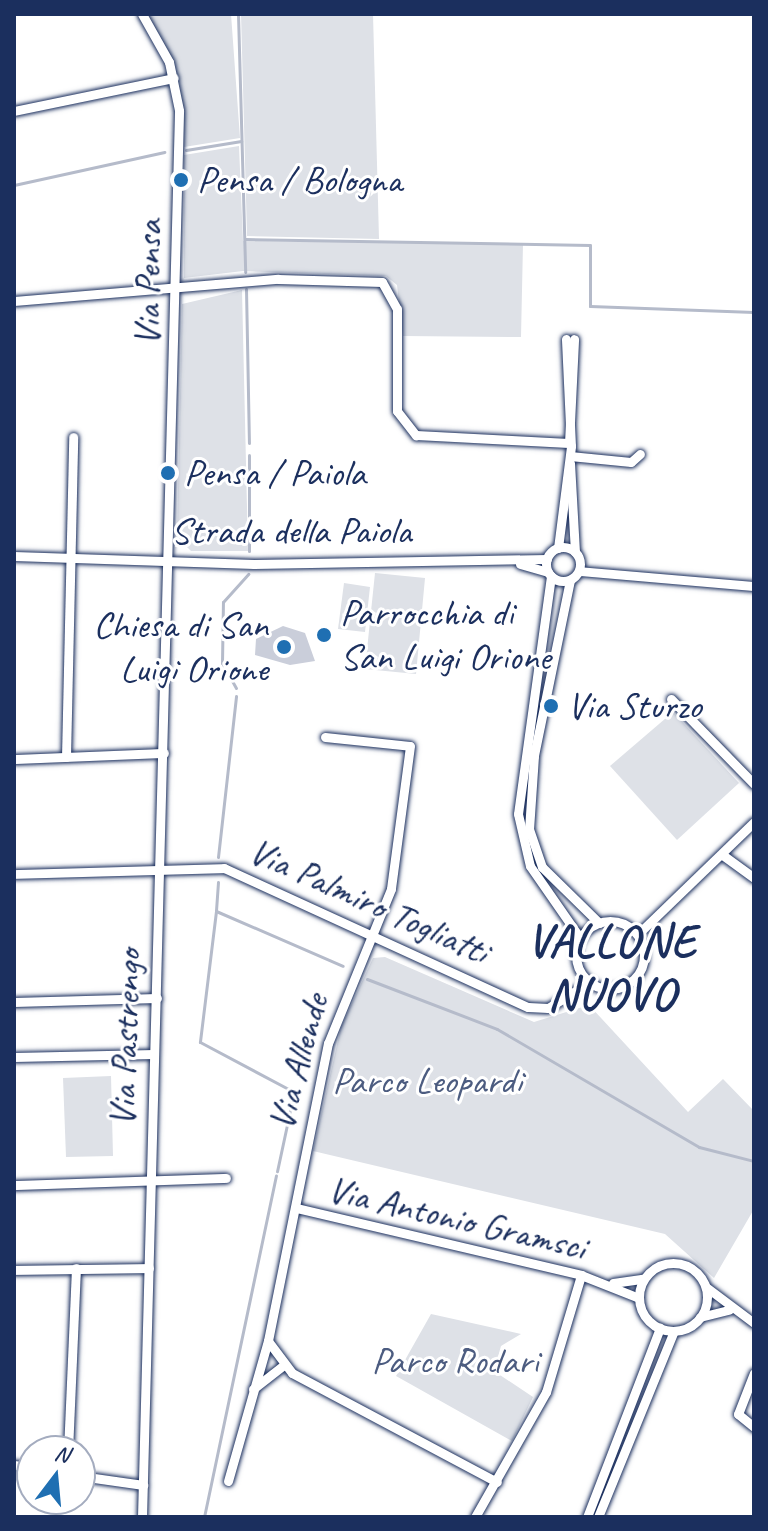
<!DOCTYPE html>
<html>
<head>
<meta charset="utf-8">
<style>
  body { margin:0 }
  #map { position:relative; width:768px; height:1531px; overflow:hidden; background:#fff; font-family:Caveat,sans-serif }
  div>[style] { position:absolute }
  .green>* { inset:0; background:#dee1e7 }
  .stream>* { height:3px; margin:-1.5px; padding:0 1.5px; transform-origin:1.5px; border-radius:1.5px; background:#b5bbca }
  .building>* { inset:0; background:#caceda }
  .roads { filter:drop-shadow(0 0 2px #1b2f5e) drop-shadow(0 0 2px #1b2f5e) }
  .minor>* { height:9px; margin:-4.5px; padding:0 4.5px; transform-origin:4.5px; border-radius:4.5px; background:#fff }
  .minor>.ring { margin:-4.5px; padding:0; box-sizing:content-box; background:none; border:9px solid #fff; border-radius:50% }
  .dots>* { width:22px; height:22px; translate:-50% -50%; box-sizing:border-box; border:4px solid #fff; border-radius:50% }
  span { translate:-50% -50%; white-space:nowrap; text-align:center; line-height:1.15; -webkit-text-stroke:6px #fff; paint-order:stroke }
  .poi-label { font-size:38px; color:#1b2f5e }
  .left { translate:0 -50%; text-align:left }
  .right { translate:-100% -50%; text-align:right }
  .street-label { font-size:38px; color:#1b2f5e }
  .park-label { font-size:38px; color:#4c5c80 }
  .district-label { font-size:46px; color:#1b2f5e; font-weight:700; letter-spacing:2px }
  .frame { position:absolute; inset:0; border:16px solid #1b2f5e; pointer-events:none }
  .north { position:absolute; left:16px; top:1435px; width:80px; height:80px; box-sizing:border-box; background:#fff; border:2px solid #a4acbf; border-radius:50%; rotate:16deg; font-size:22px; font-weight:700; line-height:32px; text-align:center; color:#1b2f5e }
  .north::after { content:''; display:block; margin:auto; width:28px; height:36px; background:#1f6fb2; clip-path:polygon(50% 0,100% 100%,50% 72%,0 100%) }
</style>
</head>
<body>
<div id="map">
  <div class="green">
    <div style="clip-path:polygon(147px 14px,231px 14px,240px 138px,184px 147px,178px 75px)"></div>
    <div style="clip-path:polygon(241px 14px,373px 14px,379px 239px,247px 236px)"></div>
    <div style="clip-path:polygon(239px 146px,243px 241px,523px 244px,521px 337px,403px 336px,397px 285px,386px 276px,243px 271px,184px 278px,184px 155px)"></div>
    <div style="clip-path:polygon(242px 290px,248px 551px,191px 551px,177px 537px,182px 304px)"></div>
    <div style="clip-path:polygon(375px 573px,425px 578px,416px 674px,365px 669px)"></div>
    <div style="clip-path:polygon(344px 583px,370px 587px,365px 632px,338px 629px)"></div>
    <div style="clip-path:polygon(673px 712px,739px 783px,677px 840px,610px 766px)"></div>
    <div style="clip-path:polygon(385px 957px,534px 1022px,589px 1005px,688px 1112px,723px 1079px,754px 1111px,754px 1209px,714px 1278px,665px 1234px,313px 1151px,341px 1027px,373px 958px)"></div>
    <div style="clip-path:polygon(111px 1076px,113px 1156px,66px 1157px,63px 1078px)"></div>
    <div style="clip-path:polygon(431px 1314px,521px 1334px,501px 1346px,494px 1371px,533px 1397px,512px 1441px,396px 1376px)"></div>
  </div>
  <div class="stream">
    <div style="left:238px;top:14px;width:258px;rotate:88.4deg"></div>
    <div style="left:186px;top:150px;width:56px;rotate:-9.3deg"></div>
    <div style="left:14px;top:185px;width:154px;rotate:-12.4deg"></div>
    <div style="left:245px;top:239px;width:345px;rotate:1deg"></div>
    <div style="left:590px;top:245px;width:61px;rotate:90deg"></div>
    <div style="left:590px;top:306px;width:164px;rotate:2.1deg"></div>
    <div style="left:246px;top:289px;width:154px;rotate:88.9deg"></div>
    <div style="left:249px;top:455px;width:96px;rotate:90deg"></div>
    <div style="left:236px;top:688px;width:29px;rotate:-119deg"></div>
    <div style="left:222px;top:663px;width:61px;rotate:-89.1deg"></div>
    <div style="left:223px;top:602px;width:38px;rotate:-48deg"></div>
    <div style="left:218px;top:857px;width:162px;rotate:-83.6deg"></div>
    <div style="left:218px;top:882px;width:29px;rotate:94deg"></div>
    <div style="left:216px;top:911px;width:138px;rotate:23.4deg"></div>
    <div style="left:216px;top:911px;width:132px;rotate:97deg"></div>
    <div style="left:200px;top:1042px;width:106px;rotate:28deg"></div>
    <div style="left:294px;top:1092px;width:81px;rotate:102.1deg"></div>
    <div style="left:367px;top:979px;width:139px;rotate:21deg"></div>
    <div style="left:497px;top:1029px;width:234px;rotate:30.3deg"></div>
    <div style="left:699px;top:1147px;width:57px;rotate:14.3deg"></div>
    <div style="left:204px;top:1517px;width:349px;rotate:-78.1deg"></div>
  </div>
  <div class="building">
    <div style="clip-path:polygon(283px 626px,305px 633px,315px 661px,290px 665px,255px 655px,256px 639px)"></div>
  </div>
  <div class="roads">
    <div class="minor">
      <div style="left:14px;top:111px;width:163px;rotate:-11.7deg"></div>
      <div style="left:14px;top:301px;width:265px;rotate:-4.8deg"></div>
      <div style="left:278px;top:279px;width:104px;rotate:1.7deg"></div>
      <div style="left:382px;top:282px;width:31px;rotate:61deg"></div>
      <div style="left:397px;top:309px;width:102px;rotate:90deg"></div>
      <div style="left:397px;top:411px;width:31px;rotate:52deg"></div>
      <div style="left:416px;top:435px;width:153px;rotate:3deg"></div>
      <div style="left:569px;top:443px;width:104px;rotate:-87.2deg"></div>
      <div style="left:570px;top:456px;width:61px;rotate:5.6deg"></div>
      <div style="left:631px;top:462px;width:12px;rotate:-42deg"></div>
      <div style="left:570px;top:463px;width:89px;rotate:86.8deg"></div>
      <div class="ring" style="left:546px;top:547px;width:25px;height:25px"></div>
      <div style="left:558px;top:548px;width:103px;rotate:-82.7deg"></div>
      <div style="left:571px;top:446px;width:107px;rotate:-92.7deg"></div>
      <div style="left:14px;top:556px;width:240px;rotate:1.9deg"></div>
      <div style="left:254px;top:564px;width:293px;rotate:-1deg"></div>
      <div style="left:520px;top:564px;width:29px;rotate:16deg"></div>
      <div style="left:579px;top:571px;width:176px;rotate:4.9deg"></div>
      <div style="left:551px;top:576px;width:240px;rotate:97.9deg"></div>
      <div style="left:518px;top:814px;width:53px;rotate:77deg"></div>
      <div style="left:530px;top:866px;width:88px;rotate:55.2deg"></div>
      <div style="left:570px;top:580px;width:180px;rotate:101.6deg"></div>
      <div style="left:534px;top:756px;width:73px;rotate:93.9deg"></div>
      <div style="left:529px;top:829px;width:40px;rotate:71.1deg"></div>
      <div style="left:542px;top:867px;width:80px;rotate:44.5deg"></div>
      <div style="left:671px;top:699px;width:119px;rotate:45.7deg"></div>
      <div style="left:325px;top:737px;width:85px;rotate:6deg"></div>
      <div style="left:410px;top:746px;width:144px;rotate:97.6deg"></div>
      <div style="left:391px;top:889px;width:166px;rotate:112.2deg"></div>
      <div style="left:328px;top:1043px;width:304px;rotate:101.4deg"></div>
      <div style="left:268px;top:1341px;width:40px;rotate:53deg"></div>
      <div style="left:292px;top:1373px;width:232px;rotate:28deg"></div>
      <div style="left:66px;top:757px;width:320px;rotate:-88.7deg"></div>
      <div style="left:14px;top:759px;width:150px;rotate:-2.3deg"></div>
      <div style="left:724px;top:856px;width:37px;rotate:36deg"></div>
      <div style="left:14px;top:874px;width:210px;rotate:-1.6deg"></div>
      <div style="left:224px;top:868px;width:334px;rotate:24.6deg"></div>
      <div style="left:528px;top:1007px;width:20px;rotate:3deg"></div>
      <div style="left:548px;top:1008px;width:49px;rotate:-31.8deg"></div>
      <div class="ring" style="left:576px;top:921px;width:59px;height:59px"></div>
      <div style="left:638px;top:934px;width:161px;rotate:-44deg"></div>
      <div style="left:14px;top:1002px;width:143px;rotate:-1.6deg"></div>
      <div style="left:14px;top:1057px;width:140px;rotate:-1.2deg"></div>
      <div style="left:14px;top:1185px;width:212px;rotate:-1.9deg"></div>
      <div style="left:296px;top:1208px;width:293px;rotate:13.2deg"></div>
      <div style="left:581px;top:1275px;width:62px;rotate:21.6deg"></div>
      <div class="ring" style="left:639px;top:1263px;width:59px;height:59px"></div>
      <div style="left:14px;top:1270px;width:135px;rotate:-0.8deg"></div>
      <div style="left:613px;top:1283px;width:30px;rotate:-8deg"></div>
      <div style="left:706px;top:1287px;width:60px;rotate:36.9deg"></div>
      <div style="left:700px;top:1317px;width:30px;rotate:-14deg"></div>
      <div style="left:754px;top:1373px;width:44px;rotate:111.3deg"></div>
      <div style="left:738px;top:1414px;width:21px;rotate:39deg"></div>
      <div style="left:253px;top:1389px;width:37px;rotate:-38deg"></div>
      <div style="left:68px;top:1451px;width:183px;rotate:-87.5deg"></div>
      <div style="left:14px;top:1465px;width:18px;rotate:9deg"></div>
      <div style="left:80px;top:1476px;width:64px;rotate:8.1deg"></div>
      <div style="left:228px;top:1481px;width:146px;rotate:-74.1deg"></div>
      <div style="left:142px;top:1517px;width:1407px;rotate:-88.49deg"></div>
      <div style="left:179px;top:110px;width:49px;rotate:-101.8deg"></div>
      <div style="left:169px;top:62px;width:55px;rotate:-119.4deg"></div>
      <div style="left:475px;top:1517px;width:144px;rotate:-60.4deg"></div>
      <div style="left:546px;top:1392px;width:122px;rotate:-73.3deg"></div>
      <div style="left:587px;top:1517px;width:203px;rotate:-68.9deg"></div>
      <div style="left:598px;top:1517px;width:201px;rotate:-67.8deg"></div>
    </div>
  </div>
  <div class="dots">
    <div style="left:181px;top:180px;background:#1f6fb2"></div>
    <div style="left:168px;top:473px;background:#1f6fb2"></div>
    <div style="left:324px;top:635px;background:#1f6fb2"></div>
    <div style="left:284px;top:647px;background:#1f6fb2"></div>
    <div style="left:551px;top:706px;background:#1f6fb2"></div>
  </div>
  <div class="poi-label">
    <span class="left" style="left:197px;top:180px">Pensa / Bologna</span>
    <span class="left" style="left:184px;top:473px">Pensa / Paiola</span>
    <span class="left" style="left:340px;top:635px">Parrocchia di<br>San Luigi Orione</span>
    <span class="right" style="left:268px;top:647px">Chiesa di San<br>Luigi Orione</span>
    <span class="left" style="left:567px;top:706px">Via Sturzo</span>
  </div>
  <div class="street-label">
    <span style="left:148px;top:283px;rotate:-89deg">Via Pensa</span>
    <span style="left:291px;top:531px">Strada della Paiola</span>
    <span style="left:369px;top:901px;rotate:24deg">Via Palmiro Togliatti</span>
    <span style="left:125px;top:1038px;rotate:-88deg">Via Pastrengo</span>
    <span style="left:298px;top:1062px;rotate:-75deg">Via Allende</span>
    <span style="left:457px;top:1218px;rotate:13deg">Via Antonio Gramsci</span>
  </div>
  <div class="park-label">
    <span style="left:427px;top:1081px">Parco Leopardi</span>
    <span style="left:455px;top:1361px">Parco Rodari</span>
  </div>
  <div class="district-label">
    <span style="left:612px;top:968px">VALLONE<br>NUOVO</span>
  </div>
  <div class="frame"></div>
  <div class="north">N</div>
</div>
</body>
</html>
